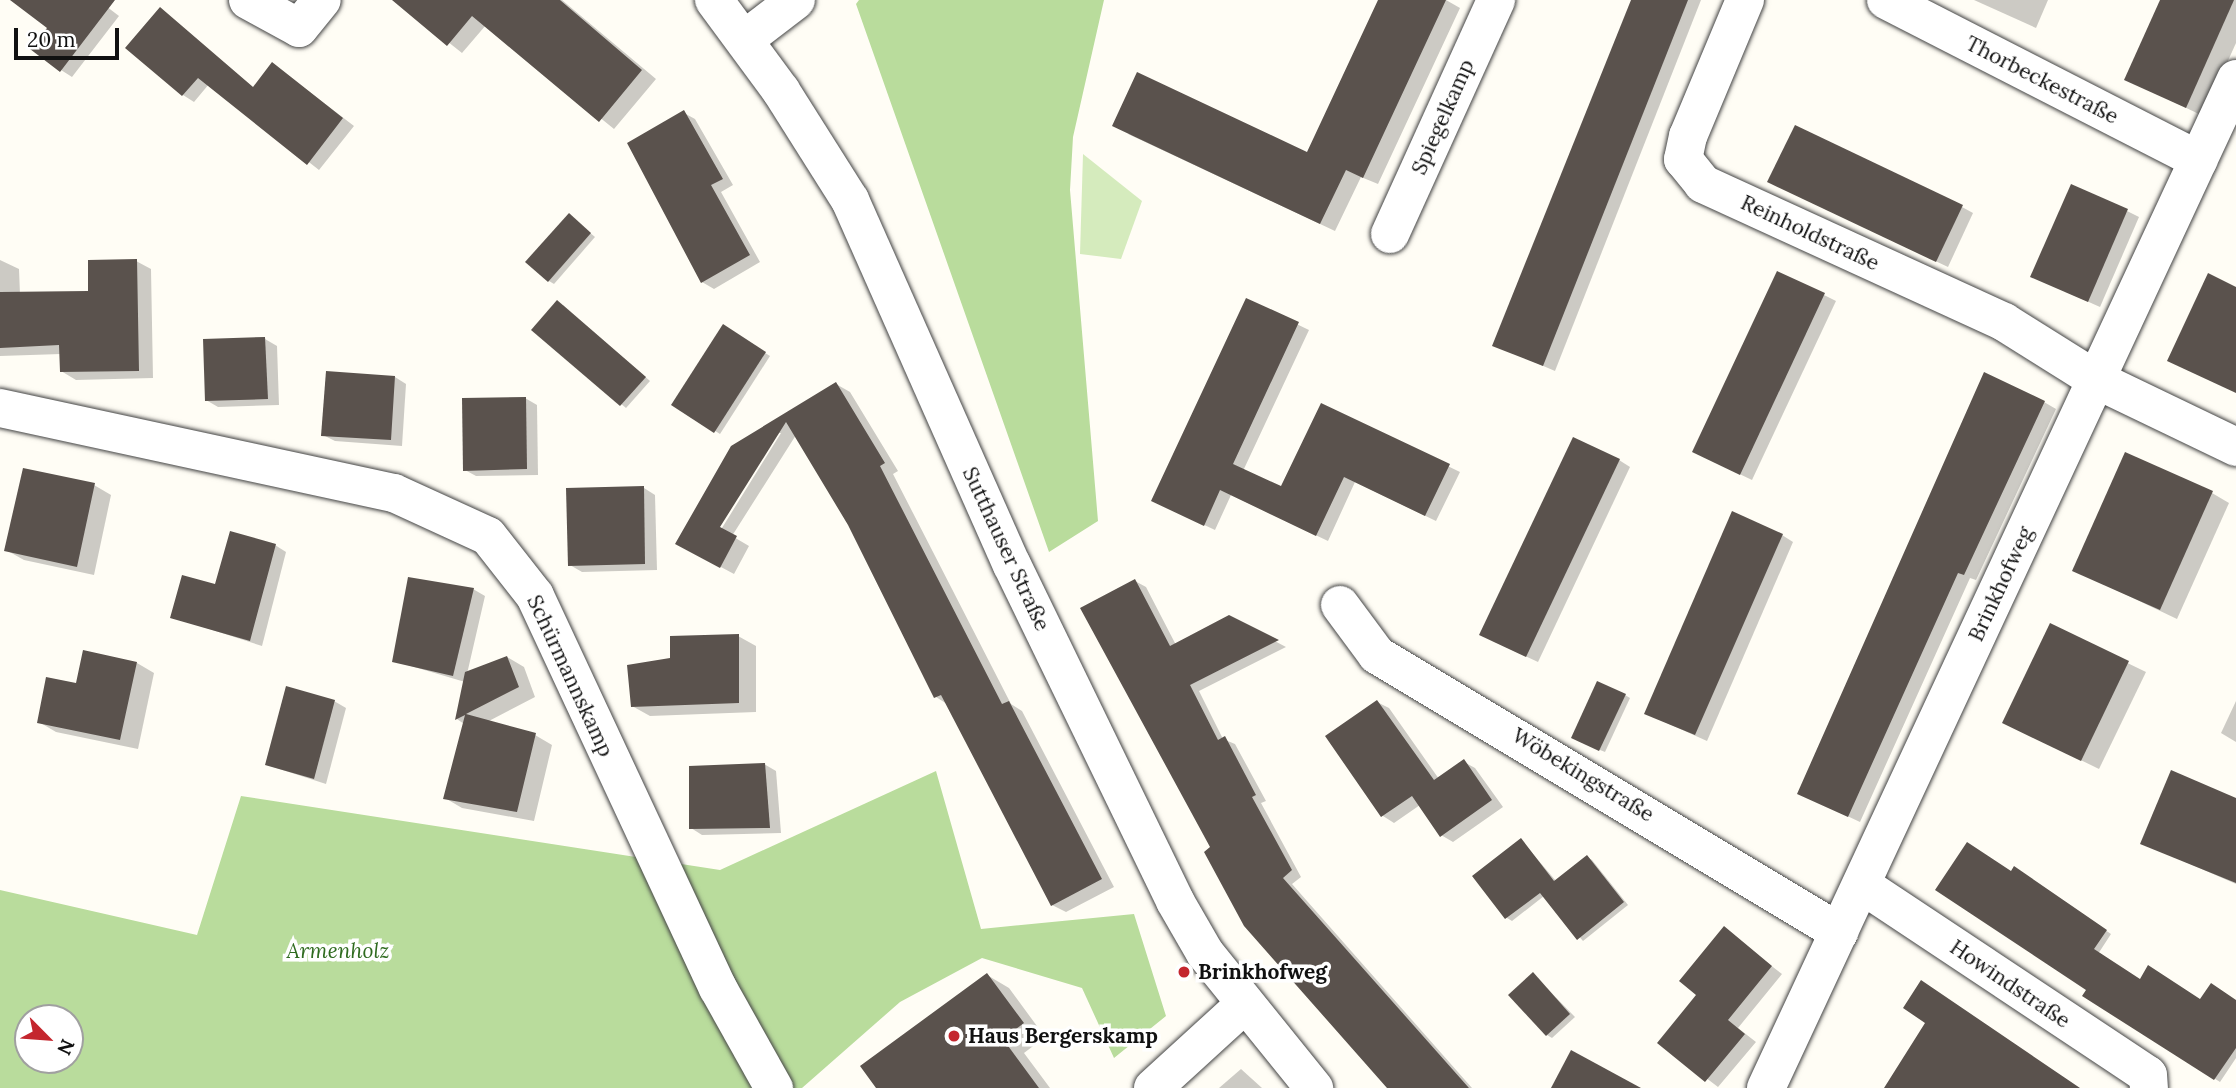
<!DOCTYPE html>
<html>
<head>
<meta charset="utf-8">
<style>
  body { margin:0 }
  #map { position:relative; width:2236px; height:1088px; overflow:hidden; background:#fffdf5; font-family:Lora,serif }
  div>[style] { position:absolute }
  .green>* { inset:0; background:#d5ebbd }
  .forest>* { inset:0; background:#b9dc9c }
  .shadow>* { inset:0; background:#0003 }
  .building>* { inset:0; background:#5a524d }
  .roads { filter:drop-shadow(0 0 2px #444) drop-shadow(0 0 2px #444) }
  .minor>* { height:38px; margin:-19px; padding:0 19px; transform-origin:19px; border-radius:19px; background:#fff }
  .dots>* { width:19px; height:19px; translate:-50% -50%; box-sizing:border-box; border:4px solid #fff; border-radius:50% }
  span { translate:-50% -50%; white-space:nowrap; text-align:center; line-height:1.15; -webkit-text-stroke:7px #fff; paint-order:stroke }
  .street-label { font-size:21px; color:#111 }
  .park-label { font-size:21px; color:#2f6b1f; font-style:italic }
  .poi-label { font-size:21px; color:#111; font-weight:700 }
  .left { translate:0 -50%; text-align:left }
  .north { position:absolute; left:14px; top:1004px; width:70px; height:70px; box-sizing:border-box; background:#fff; border:2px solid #a0a0a0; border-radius:50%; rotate:115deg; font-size:19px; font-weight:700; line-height:28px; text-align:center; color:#111 }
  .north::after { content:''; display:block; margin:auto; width:24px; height:32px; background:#c4262e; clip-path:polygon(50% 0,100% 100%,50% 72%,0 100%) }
  .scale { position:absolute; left:14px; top:28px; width:105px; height:32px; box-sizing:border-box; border:4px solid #111; border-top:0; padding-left:9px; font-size:21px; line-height:24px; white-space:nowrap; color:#111; -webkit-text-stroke:5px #fff; paint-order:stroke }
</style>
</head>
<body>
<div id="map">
  <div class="green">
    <div style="clip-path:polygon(1083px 154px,1142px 201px,1121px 259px,1080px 254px)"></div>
  </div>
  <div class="forest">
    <div style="clip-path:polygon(859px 0,1104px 0,1073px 137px,1070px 190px,1098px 521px,1049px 552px,856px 4px)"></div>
    <div style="clip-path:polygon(evenodd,936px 771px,981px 929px,1134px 914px,1166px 1016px,1114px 1058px,1082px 988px,982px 958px,900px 1002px,802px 1088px,0 1088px,0 890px,197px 935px,241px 796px,720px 870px,936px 771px,28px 1018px,70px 1018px,70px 1060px,28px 1060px,28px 1018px)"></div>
  </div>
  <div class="shadow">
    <div style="clip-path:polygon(14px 0,98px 0,119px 16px,72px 77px,61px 70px,49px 28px)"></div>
    <div style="clip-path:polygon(401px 0,562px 0,656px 79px,614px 129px,486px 25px,462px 53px,399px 3px)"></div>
    <div style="clip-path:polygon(1380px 0,1446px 0,1460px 8px,1378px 184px,1361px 177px,1335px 231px,1128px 134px,1308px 154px)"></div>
    <div style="clip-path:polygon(1632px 0,1701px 0,1555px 371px,1494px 345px)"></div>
    <div style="clip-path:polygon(1974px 0,2048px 0,2036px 28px)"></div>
    <div style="clip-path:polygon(2162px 0,2236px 0,2236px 43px,2203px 116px,2126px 79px)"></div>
    <div style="clip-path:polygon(160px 10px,254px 88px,273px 64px,354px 126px,319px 170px,209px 84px,194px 102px,183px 95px)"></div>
    <div style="clip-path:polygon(684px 113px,695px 119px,733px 185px,721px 192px,760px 262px,714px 289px,702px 282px)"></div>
    <div style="clip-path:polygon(1781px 188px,1962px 207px,1973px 213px,1948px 267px)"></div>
    <div style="clip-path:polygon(2127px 211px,2139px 217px,2100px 307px,2044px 282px)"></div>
    <div style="clip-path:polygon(569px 215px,595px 237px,554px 284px,549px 281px)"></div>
    <div style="clip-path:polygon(0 260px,19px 269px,20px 294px,90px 293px,136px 261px,151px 269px,153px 378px,76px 380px,61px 371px,61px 354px,0 356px)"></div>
    <div style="clip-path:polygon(1824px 295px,1836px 301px,1752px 480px,1706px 458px)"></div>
    <div style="clip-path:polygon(1247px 300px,1309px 330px,1243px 471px,1282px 489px,1322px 405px,1460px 472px,1436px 521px,1355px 482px,1328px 541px,1231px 495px,1215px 530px,1164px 506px)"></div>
    <div style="clip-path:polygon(563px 305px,650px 381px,626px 408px,534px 330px)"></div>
    <div style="clip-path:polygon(723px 327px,770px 356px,720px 434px,674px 405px)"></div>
    <div style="clip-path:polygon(265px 339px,277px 346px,279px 405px,218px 407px,206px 400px)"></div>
    <div style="clip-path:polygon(395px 377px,406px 384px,402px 446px,335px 441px,323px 435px)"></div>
    <div style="clip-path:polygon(evenodd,836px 384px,850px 392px,898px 471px,893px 474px,1011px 704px,1022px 711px,1114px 887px,1066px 912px,1052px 905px,947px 704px,936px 697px,850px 524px,796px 435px,732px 536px,749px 546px,734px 574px,691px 551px,732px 447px,836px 384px,777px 433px,781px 433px,717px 536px,714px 534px,777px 433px)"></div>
    <div style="clip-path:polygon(525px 398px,537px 405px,538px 475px,476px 476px,465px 470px)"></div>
    <div style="clip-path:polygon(2044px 402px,2056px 409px,1976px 580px,1970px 578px,1860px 822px,1811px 799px)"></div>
    <div style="clip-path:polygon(1619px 460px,1630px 467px,1538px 662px,1493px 641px)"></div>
    <div style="clip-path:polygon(94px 485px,111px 495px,94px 575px,24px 560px,6px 550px)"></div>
    <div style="clip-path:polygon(644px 488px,655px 495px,657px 570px,582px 572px,570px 565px)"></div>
    <div style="clip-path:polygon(2212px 493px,2229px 503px,2177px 619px,2074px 570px)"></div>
    <div style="clip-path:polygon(1782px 535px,1793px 542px,1707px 741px,1658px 719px)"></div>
    <div style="clip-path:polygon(275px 545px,286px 552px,262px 646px,172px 617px)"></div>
    <div style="clip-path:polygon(1135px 581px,1146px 587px,1176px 645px,1229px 617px,1286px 647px,1199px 691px,1223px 739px,1235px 744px,1266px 801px,1261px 803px,1301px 877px,1292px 884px,1472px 1088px,1390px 1088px,1213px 847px)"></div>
    <div style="clip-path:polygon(473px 589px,485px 596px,467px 674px,507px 657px,524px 667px,535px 697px,487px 722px,535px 735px,552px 745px,534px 821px,462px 808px,445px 798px,464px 724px,457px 719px,465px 682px,394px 661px)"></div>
    <div style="clip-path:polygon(2051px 626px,2146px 672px,2099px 769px,2005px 723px)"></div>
    <div style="clip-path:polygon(738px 636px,756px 646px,756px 712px,650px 716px,632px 706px,671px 660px)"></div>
    <div style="clip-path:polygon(137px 663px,154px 673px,138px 749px,56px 732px,39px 722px)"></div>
    <div style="clip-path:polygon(1625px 695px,1630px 698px,1605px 752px,1578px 741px)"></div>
    <div style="clip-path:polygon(334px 701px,346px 708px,326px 784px,267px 765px)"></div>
    <div style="clip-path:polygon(2236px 701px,2236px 742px,2221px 733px)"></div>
    <div style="clip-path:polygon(1377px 702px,1389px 708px,1439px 779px,1464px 762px,1475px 768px,1503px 807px,1453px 842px,1441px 835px,1420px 805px,1394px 823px,1383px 816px,1327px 737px)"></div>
    <div style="clip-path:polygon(764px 764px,776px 771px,781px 833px,702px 835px,691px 828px)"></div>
    <div style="clip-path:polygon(2236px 802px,2236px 884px,2142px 843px)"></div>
    <div style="clip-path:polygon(1521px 840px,1556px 881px,1587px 857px,1592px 860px,1628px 905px,1583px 941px,1544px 896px,1512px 921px,1507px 918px,1474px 877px)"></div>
    <div style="clip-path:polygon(2019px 872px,2111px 934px,2098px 954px,2140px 981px,2201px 1001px,2236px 1002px,2236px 1058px,2220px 1082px,2085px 995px,2088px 990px,2012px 873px)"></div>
    <div style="clip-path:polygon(1724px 929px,1782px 974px,1738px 1028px,1756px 1042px,1718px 1087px,1660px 1043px,1698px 995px)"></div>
    <div style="clip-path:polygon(1533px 974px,1575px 1017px,1552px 1038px,1547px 1035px)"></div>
    <div style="clip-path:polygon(987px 975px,1009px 988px,1045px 1037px,1024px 1053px,1050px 1088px,879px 1088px)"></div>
    <div style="clip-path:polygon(1241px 1069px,1262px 1088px,1219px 1088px)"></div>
  </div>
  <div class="building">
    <div style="clip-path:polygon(10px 0,115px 0,60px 72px,30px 49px,47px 28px)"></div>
    <div style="clip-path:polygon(392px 0,560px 0,642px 70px,599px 122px,472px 16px,447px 46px)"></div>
    <div style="clip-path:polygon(1378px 0,1446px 0,1363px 178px,1346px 170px,1320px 224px,1112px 126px,1137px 72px,1307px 152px)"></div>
    <div style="clip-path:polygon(1631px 0,1688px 0,1543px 366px,1492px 346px)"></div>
    <div style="clip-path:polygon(2160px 0,2234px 0,2186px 108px,2124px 80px)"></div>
    <div style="clip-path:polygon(160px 7px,253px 87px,272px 62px,343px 118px,307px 165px,198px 78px,182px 96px,125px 48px)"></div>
    <div style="clip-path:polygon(684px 110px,723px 179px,711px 185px,750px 255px,701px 283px,627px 143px)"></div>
    <div style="clip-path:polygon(1795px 125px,1963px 205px,1936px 262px,1767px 182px)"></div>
    <div style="clip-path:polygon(2071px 184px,2128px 209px,2088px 302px,2030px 277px)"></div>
    <div style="clip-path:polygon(569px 213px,591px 233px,548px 282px,525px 262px)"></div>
    <div style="clip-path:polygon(137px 259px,139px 371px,60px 372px,59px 345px,0 348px,0 292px,88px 291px,88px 260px)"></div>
    <div style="clip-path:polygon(1777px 271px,1825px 293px,1740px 475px,1692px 452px)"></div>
    <div style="clip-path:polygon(2208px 273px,2236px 287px,2236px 393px,2167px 361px)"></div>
    <div style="clip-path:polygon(1246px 298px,1299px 322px,1233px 464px,1281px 486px,1321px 403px,1450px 464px,1425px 516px,1344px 477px,1316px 536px,1220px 490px,1204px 526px,1151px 501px)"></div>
    <div style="clip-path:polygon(557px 300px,646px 377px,620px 406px,531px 330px)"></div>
    <div style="clip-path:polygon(723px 324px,766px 352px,714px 433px,671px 405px)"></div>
    <div style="clip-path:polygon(265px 337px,268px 399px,205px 401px,203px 339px)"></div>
    <div style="clip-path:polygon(326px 371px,395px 376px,391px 440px,321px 436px)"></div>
    <div style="clip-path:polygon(1984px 372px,2045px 401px,1964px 575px,1958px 573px,1848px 817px,1797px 794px)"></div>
    <div style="clip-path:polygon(836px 382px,885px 463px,880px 466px,1002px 704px,1009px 701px,1102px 879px,1051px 906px,941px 695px,934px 698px,848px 525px,786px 422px,720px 527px,737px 536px,720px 568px,675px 544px,731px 446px)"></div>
    <div style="clip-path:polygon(526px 397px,527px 469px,463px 471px,462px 398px)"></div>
    <div style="clip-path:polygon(1573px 437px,1620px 459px,1526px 657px,1479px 635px)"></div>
    <div style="clip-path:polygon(2125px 452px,2213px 491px,2160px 610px,2072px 571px)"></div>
    <div style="clip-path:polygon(23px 468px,95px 483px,77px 567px,4px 551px)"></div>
    <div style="clip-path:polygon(644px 486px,645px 564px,568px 566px,566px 488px)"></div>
    <div style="clip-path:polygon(1732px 511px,1783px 534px,1695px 735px,1644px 714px)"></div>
    <div style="clip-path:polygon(230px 531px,276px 544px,250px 641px,170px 618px,182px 575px,215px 584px)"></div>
    <div style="clip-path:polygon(408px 577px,474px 588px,453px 676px,392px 662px)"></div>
    <div style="clip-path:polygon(1135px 579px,1170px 646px,1229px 615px,1279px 640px,1190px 685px,1218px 740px,1225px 736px,1256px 795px,1252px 797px,1292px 870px,1283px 878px,1469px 1088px,1387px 1088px,1244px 926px,1204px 852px,1210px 847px,1080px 608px)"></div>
    <div style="clip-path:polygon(2050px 623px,2129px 661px,2081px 761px,2002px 723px)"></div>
    <div style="clip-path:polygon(739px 634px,739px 703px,631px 707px,627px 665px,670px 658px,670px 636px)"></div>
    <div style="clip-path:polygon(83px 650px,137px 662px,120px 740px,37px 723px,46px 677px,76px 683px)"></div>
    <div style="clip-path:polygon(507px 656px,519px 687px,466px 714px,536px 733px,517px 812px,443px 799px,465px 715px,455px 720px,465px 672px)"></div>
    <div style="clip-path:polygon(1597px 681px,1626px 694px,1599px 751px,1571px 738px)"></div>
    <div style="clip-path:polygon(286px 686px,335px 700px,314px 779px,265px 765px)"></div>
    <div style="clip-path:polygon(1377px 700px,1434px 780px,1464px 759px,1492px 800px,1440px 837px,1412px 796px,1381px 817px,1325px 736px)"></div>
    <div style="clip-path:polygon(765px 763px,770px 828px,689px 829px,689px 766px)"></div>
    <div style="clip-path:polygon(2171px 770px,2236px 798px,2236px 883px,2140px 844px)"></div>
    <div style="clip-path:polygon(1521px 838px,1554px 881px,1587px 855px,1624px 902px,1577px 940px,1540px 893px,1505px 919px,1472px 876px)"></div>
    <div style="clip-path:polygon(1967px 842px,2011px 871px,2014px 866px,2107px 930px,2094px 949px,2140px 979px,2148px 965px,2200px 999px,2211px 983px,2236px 1000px,2236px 1048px,2214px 1080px,2082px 996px,2086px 990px,1935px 890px)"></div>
    <div style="clip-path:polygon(1724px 926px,1772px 966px,1728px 1020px,1745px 1034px,1705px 1082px,1657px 1043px,1696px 995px,1679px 981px)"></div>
    <div style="clip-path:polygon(1533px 972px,1570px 1014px,1546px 1036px,1508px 995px)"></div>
    <div style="clip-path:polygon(987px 973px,1024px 1023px,1003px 1039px,1039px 1088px,876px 1088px,860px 1066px)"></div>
    <div style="clip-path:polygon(1921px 980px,2080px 1088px,1884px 1088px,1925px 1023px,1903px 1008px)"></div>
    <div style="clip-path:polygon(1571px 1050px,1641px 1088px,1551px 1088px)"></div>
  </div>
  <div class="roads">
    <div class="minor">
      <div style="left:248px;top:0;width:58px;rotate:28.8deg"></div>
      <div style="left:299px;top:28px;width:36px;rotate:-51deg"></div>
      <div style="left:714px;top:0;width:113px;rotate:53.6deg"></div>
      <div style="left:781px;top:91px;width:129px;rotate:57.7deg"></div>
      <div style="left:850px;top:200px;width:399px;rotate:66.1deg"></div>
      <div style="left:1012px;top:565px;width:373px;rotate:64.1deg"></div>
      <div style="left:1175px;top:901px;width:60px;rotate:60deg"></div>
      <div style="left:1205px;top:953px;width:174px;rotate:51.1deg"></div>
      <div style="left:1745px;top:0;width:147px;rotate:112.7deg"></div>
      <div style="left:1688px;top:136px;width:24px;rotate:102deg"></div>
      <div style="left:1683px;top:159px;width:32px;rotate:51deg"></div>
      <div style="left:1703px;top:184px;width:331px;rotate:24.6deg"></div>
      <div style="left:2004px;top:322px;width:107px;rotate:32.1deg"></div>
      <div style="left:2095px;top:379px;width:157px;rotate:25.7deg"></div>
      <div style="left:1886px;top:0;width:351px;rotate:27.1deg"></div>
      <div style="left:745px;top:39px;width:64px;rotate:-37.4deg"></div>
      <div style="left:1390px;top:234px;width:257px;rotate:-65.6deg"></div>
      <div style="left:0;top:408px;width:403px;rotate:12.2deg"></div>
      <div style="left:394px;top:493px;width:103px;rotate:24.6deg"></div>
      <div style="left:488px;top:536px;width:76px;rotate:51.9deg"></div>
      <div style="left:535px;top:596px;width:433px;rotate:65deg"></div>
      <div style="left:718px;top:988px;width:115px;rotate:60.8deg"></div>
      <div style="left:1340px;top:605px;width:62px;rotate:53.5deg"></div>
      <div style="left:1377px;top:655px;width:539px;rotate:30.95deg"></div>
      <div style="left:1862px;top:885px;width:343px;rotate:33.6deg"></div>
      <div style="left:2148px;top:1075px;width:13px;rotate:86deg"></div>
      <div style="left:1153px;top:1088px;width:123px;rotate:-42.4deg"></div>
      <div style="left:1766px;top:1088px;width:1113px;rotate:-65.02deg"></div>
    </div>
  </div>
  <div class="dots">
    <div style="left:1184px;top:972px;background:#c4262e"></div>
    <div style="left:954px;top:1036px;background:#c4262e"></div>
  </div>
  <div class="street-label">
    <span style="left:2042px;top:80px;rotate:27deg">Thorbeckestraße</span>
    <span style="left:1443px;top:117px;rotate:-66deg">Spiegelkamp</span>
    <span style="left:1810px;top:233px;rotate:25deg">Reinholdstraße</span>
    <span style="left:1006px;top:549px;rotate:65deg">Sutthauser Straße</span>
    <span style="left:2001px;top:584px;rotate:-65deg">Brinkhofweg</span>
    <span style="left:570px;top:676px;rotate:65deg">Schürmannskamp</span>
    <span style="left:1583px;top:775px;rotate:31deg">Wöbekingstraße</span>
    <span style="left:2010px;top:984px;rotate:34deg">Howindstraße</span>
  </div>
  <div class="park-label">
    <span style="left:338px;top:951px">Armenholz</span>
  </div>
  <div class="poi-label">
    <span class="left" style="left:1198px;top:972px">Brinkhofweg</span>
    <span class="left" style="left:968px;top:1036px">Haus Bergerskamp</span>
  </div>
  <div class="north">N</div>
  <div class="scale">20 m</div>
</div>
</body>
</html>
